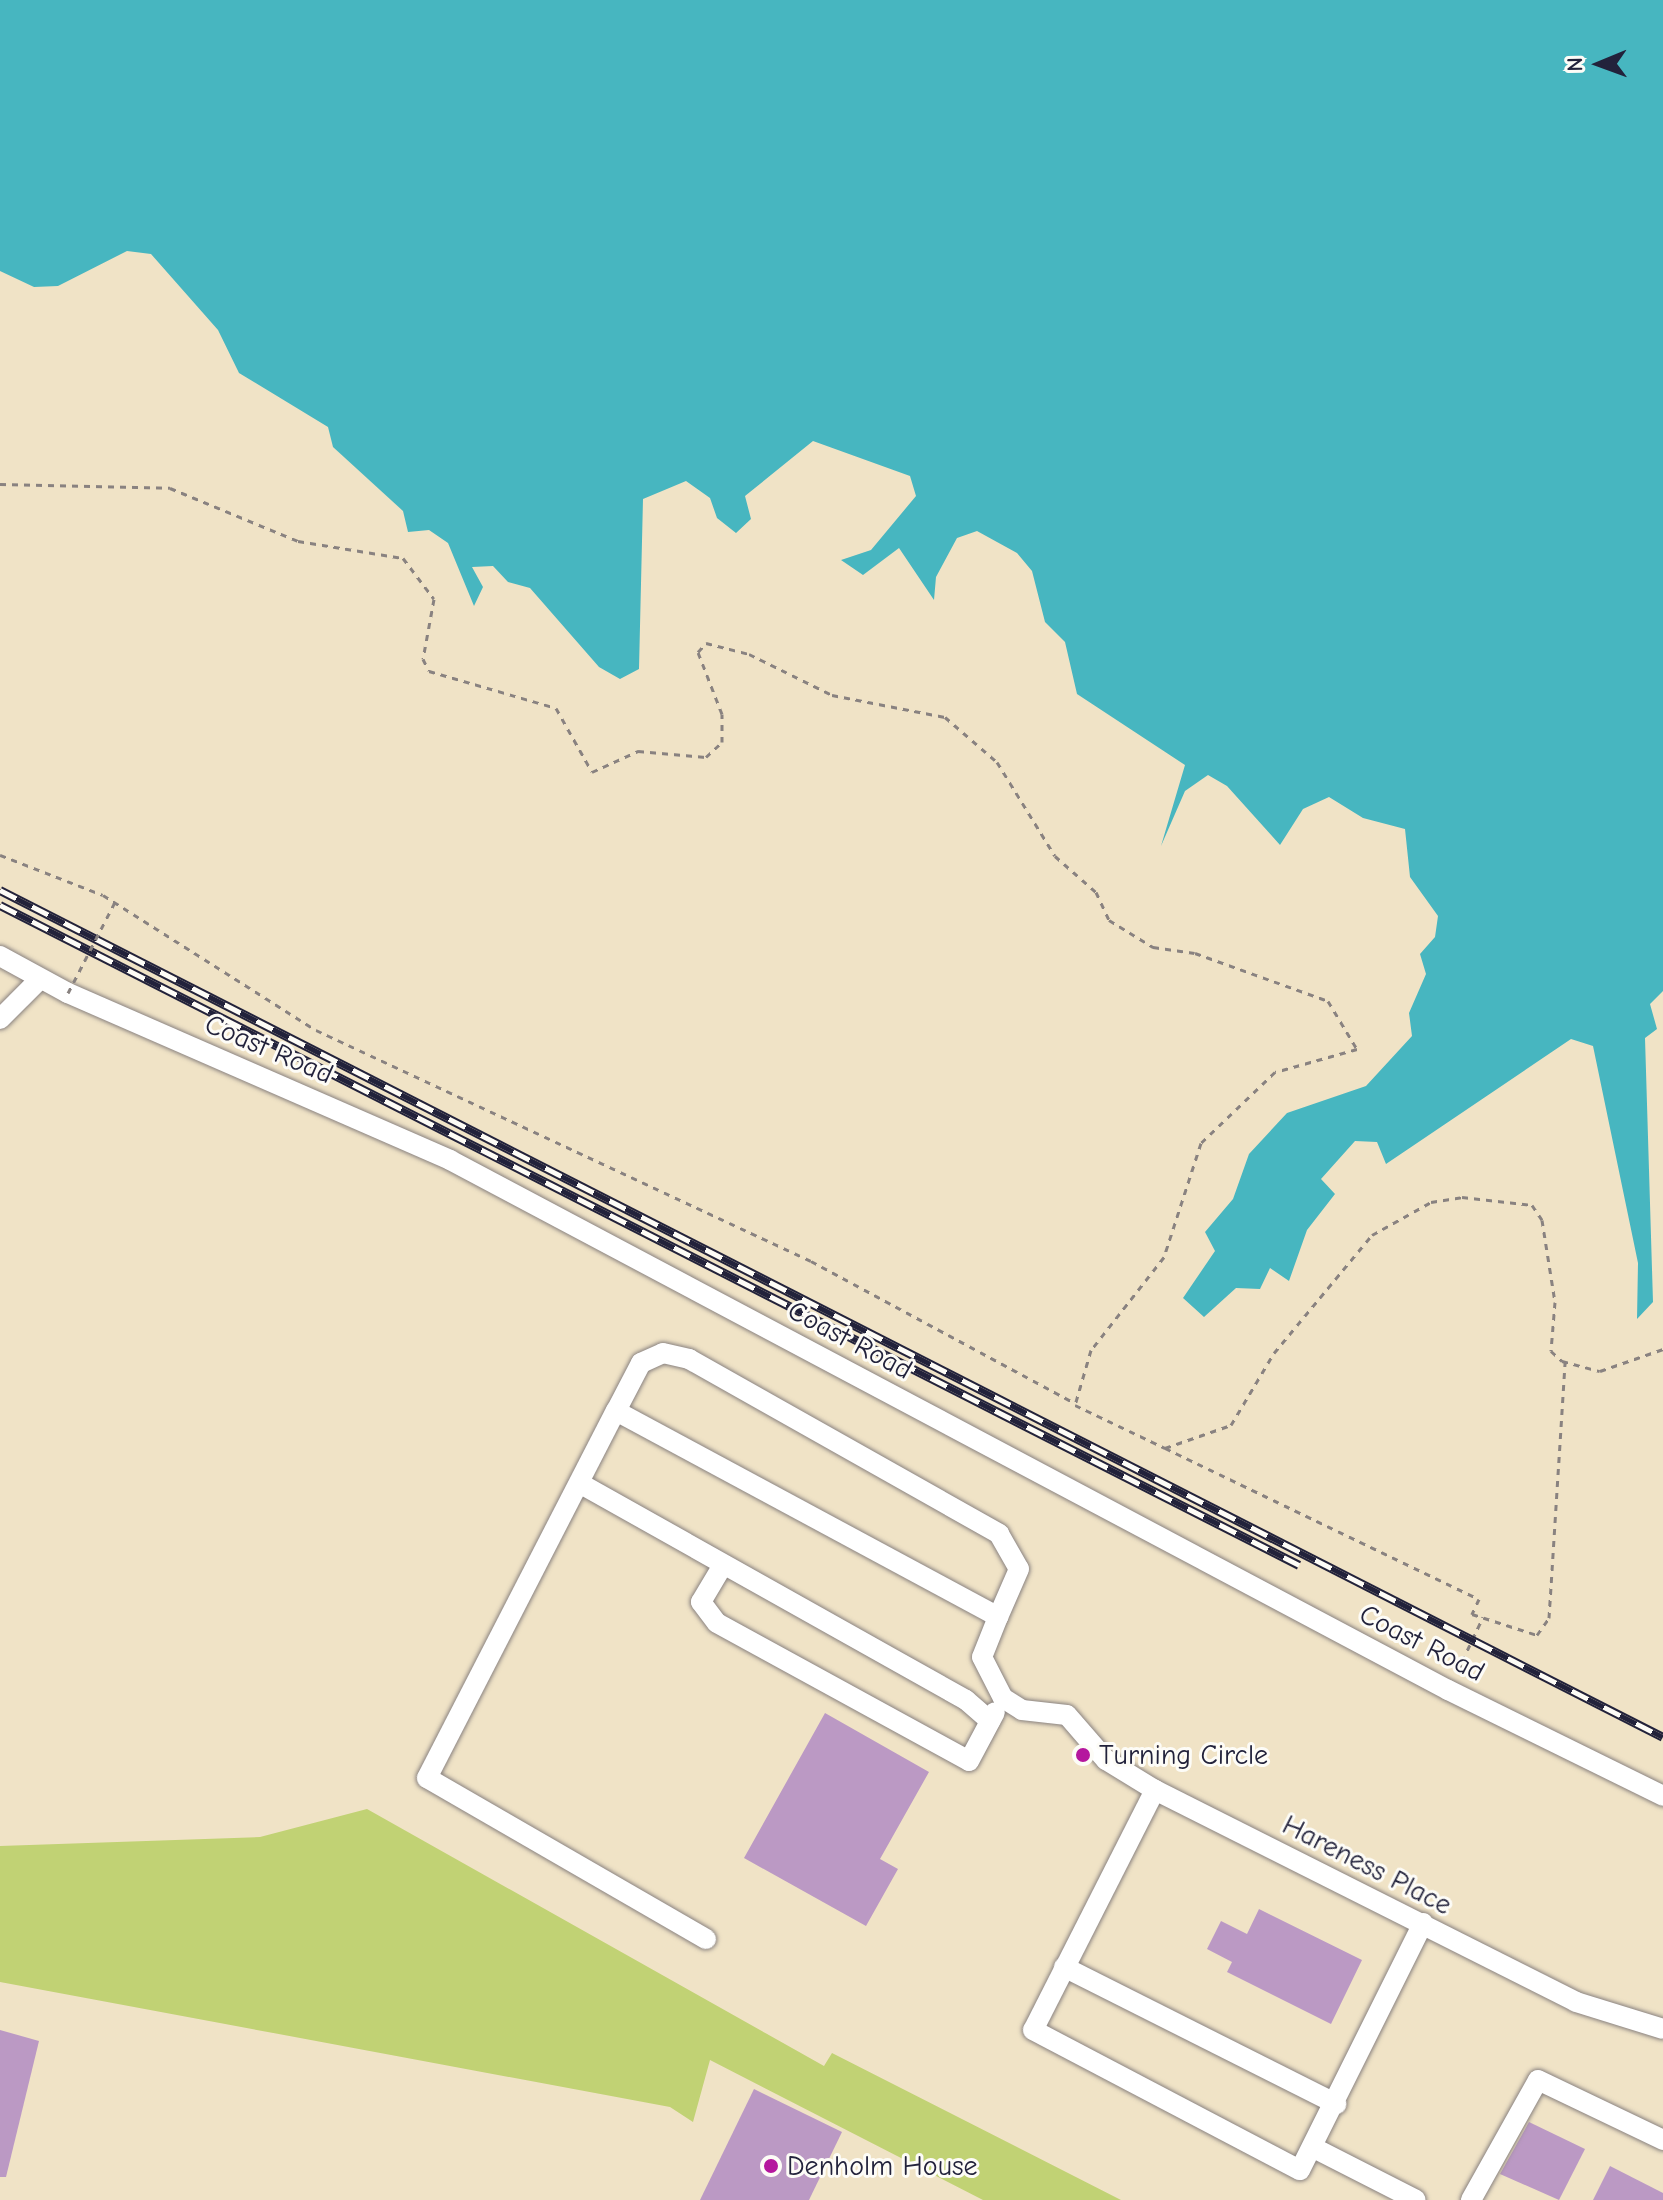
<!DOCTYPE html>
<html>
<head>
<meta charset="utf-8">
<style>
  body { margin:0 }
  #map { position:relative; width:1663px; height:2200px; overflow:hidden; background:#f0e3c6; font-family:"Comic Neue",sans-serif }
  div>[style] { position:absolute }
  .green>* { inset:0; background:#c1d274 }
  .water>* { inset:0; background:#47b6c0 }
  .building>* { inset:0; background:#bb99c4 }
  .path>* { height:3px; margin-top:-1.5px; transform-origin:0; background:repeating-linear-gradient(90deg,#898280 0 6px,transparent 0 12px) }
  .roads { filter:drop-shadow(0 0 2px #898280) drop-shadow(0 0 2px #898280) }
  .minor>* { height:20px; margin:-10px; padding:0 10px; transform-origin:10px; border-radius:10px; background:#fff }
  .rail>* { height:9px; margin-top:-4.5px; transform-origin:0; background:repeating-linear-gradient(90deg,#fdfcf7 0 18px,#22223b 0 36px); box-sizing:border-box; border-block:2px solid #22223b }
  .path-bridge>* { height:3px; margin-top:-1.5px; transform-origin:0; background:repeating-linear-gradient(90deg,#898280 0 6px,transparent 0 12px) }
  .dots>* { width:22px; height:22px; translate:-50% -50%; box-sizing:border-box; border:4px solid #fdfcf7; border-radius:50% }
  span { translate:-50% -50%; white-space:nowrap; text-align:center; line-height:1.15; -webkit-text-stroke:6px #fdfcf7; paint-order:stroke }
  .street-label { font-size:28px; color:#22223b }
  .poi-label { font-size:28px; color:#22223b }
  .left { translate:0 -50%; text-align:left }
  .north { position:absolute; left:1559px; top:24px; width:80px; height:80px; -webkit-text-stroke:6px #fdfcf7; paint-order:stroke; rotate:269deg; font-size:22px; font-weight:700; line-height:32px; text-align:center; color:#22223b }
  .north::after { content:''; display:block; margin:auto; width:28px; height:36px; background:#22223b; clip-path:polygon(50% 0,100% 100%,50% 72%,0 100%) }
</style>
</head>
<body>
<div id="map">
  <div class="green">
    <div style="clip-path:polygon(367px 1809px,824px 2066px,832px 2053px,1121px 2200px,983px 2200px,710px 2060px,693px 2122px,670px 2107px,0 1982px,0 1846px,260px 1837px)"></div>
  </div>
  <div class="water">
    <div style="clip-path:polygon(0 0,1663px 0,1663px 991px,1650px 1004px,1657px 1029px,1645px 1038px,1653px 1302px,1637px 1319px,1638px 1263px,1593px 1046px,1571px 1039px,1386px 1164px,1377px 1142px,1355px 1141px,1321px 1179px,1335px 1194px,1307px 1230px,1289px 1281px,1270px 1268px,1260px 1289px,1236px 1288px,1204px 1317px,1183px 1298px,1215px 1251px,1205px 1232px,1233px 1199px,1249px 1154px,1287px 1113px,1366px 1086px,1412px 1036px,1409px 1013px,1426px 974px,1420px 954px,1435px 937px,1438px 916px,1410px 877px,1405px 829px,1363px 818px,1329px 797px,1303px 809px,1280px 845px,1227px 786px,1208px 775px,1185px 791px,1161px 846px,1185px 765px,1077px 694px,1065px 642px,1045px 622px,1032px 571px,1017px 553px,977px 531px,957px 538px,936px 577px,934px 600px,899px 548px,863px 575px,841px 560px,871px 550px,916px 496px,910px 476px,813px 441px,745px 496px,751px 519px,736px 533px,717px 518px,710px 498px,686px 481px,643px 499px,639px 669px,620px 679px,599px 667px,530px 588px,508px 582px,493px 566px,472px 567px,483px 587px,474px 606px,448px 543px,429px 530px,408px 532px,403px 511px,333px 447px,328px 427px,239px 373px,218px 330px,151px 254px,127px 251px,58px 286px,34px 287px,0 271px)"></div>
  </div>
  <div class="building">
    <div style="clip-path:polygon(825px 1713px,929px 1772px,880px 1859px,898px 1869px,866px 1926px,744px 1858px)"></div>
    <div style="clip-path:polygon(1259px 1909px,1362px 1960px,1331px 2024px,1227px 1972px,1232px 1962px,1207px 1949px,1221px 1921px,1247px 1934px)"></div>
    <div style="clip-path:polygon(0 2030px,39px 2041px,6px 2177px,0 2177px)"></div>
    <div style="clip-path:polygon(754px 2089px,842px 2132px,809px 2200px,700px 2200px)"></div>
    <div style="clip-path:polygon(1529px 2122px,1585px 2149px,1559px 2200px,1500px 2174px)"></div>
    <div style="clip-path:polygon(1610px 2166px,1663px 2193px,1663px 2200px,1593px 2200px)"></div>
  </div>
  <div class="path">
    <div style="left:0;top:484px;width:170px;rotate:1.3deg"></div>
    <div style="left:170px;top:488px;width:139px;rotate:22.5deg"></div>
    <div style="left:298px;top:541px;width:106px;rotate:9.2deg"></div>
    <div style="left:403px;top:558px;width:51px;rotate:52.9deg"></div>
    <div style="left:434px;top:599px;width:61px;rotate:100.4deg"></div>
    <div style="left:423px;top:659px;width:13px;rotate:63deg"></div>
    <div style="left:429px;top:671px;width:132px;rotate:16.2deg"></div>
    <div style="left:556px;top:708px;width:73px;rotate:60.6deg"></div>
    <div style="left:592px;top:772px;width:51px;rotate:-24.5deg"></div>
    <div style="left:638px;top:751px;width:68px;rotate:5deg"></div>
    <div style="left:706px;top:757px;width:22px;rotate:-43deg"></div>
    <div style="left:722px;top:742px;width:28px;rotate:-90deg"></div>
    <div style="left:722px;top:714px;width:66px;rotate:-111.2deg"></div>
    <div style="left:698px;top:652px;width:12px;rotate:-48deg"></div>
    <div style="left:706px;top:643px;width:44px;rotate:14.3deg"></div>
    <div style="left:749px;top:654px;width:93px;rotate:26.3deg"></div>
    <div style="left:832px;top:695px;width:115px;rotate:11deg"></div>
    <div style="left:945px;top:717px;width:69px;rotate:40.9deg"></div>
    <div style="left:997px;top:762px;width:110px;rotate:58.3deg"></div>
    <div style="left:1055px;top:856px;width:55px;rotate:41.3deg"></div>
    <div style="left:1096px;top:892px;width:31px;rotate:65deg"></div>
    <div style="left:1109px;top:920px;width:52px;rotate:31.5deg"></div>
    <div style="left:1153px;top:947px;width:42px;rotate:8.1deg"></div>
    <div style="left:1195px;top:953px;width:141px;rotate:19.8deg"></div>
    <div style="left:1328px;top:1001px;width:56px;rotate:58.9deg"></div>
    <div style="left:1357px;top:1049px;width:85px;rotate:164.3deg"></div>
    <div style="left:1275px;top:1072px;width:103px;rotate:136.2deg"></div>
    <div style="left:1201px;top:1143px;width:120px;rotate:108deg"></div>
    <div style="left:1164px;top:1257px;width:118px;rotate:128.1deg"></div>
    <div style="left:1091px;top:1350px;width:57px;rotate:106.2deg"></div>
    <div style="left:1075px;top:1405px;width:100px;rotate:25.5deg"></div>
    <div style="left:1165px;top:1448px;width:70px;rotate:-19.2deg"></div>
    <div style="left:1231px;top:1425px;width:84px;rotate:-59.2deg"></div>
    <div style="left:1274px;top:1353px;width:153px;rotate:-50.3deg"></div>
    <div style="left:1372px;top:1235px;width:68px;rotate:-29.2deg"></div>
    <div style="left:1431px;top:1202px;width:31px;rotate:-9deg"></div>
    <div style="left:1462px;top:1197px;width:70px;rotate:6.5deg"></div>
    <div style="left:1532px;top:1205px;width:18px;rotate:56deg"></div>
    <div style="left:1542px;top:1220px;width:83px;rotate:81deg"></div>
    <div style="left:1555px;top:1302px;width:49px;rotate:94.7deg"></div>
    <div style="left:1551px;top:1351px;width:15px;rotate:42deg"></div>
    <div style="left:1562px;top:1361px;width:39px;rotate:15deg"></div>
    <div style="left:1600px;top:1371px;width:67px;rotate:-19.2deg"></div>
    <div style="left:0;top:855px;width:110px;rotate:21.2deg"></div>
    <div style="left:103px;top:895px;width:252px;rotate:32.4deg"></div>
    <div style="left:316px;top:1030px;width:546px;rotate:25.02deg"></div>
    <div style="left:811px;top:1261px;width:295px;rotate:28.3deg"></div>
    <div style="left:1165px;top:1448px;width:348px;rotate:25.7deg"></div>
    <div style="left:1479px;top:1599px;width:17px;rotate:115deg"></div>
    <div style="left:1472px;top:1614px;width:68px;rotate:17.9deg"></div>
    <div style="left:1537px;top:1635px;width:21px;rotate:-55deg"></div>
    <div style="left:1549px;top:1618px;width:256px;rotate:-86.4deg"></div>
    <div style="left:1460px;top:1664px;width:12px;rotate:76deg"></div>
    <div style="left:1457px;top:1672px;width:61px;rotate:-64.7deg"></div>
  </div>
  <div class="roads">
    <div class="minor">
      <div style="left:0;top:956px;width:77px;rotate:28.6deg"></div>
      <div style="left:68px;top:993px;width:417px;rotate:23.6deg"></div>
      <div style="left:450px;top:1160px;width:1130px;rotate:27.97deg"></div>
      <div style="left:1448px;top:1690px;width:240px;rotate:26.2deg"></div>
      <div style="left:0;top:1019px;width:57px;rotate:-45deg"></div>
      <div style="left:616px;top:1411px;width:54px;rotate:-62.5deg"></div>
      <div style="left:641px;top:1363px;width:24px;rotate:-24deg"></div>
      <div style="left:663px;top:1353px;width:27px;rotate:13deg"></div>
      <div style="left:689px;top:1359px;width:356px;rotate:29.4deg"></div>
      <div style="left:999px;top:1534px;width:40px;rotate:60.3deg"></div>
      <div style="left:1019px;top:1569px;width:52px;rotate:113.6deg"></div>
      <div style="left:581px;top:1484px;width:441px;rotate:29.3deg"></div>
      <div style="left:966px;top:1700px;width:32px;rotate:41deg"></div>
      <div style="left:723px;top:1565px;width:43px;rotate:120.7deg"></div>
      <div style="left:701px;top:1602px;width:26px;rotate:53deg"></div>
      <div style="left:717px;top:1623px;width:287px;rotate:28.7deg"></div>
      <div style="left:969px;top:1761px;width:55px;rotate:-62deg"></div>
      <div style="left:1155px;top:1790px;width:269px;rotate:116.9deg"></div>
      <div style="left:1033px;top:2030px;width:301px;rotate:27.7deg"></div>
      <div style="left:1300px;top:2170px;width:276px;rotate:-63.5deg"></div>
      <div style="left:706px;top:1939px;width:322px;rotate:-150deg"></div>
      <div style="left:427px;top:1778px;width:413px;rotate:-62.8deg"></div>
      <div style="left:616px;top:1411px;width:434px;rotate:28.3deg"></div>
      <div style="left:998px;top:1617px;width:43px;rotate:111.8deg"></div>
      <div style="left:982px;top:1657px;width:46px;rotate:62.9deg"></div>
      <div style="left:1003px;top:1698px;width:22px;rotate:32deg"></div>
      <div style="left:1022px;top:1710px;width:45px;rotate:6.3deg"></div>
      <div style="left:1067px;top:1715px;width:60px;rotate:49.1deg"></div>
      <div style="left:1106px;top:1760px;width:57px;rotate:31.5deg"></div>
      <div style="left:1155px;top:1790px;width:471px;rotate:26.7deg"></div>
      <div style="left:1576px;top:2002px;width:91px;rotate:17.2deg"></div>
      <div style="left:1064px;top:1967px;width:305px;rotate:26.7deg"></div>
      <div style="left:1314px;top:2148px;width:114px;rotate:27deg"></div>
      <div style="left:1471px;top:2200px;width:137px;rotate:-60.8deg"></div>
      <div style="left:1538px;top:2080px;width:139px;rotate:25.6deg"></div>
    </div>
  </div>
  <div class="rail">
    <div style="left:0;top:890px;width:1866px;rotate:26.99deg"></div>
    <div style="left:0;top:905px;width:1457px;rotate:26.93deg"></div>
  </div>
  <div class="path-bridge">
    <div style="left:68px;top:993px;width:102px;rotate:-62.7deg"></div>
  </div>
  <div class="dots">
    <div style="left:1083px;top:1755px;background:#b5179e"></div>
    <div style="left:771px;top:2166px;background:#b5179e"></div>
  </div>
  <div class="street-label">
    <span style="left:269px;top:1049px;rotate:23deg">Coast Road</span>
    <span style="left:850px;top:1340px;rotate:28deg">Coast Road</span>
    <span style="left:1422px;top:1643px;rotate:27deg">Coast Road</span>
    <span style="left:1367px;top:1865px;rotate:27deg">Hareness Place</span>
  </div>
  <div class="poi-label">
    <span class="left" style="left:1099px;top:1755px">Turning Circle</span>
    <span class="left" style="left:787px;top:2166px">Denholm House</span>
  </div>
  <div class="north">N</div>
</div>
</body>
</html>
